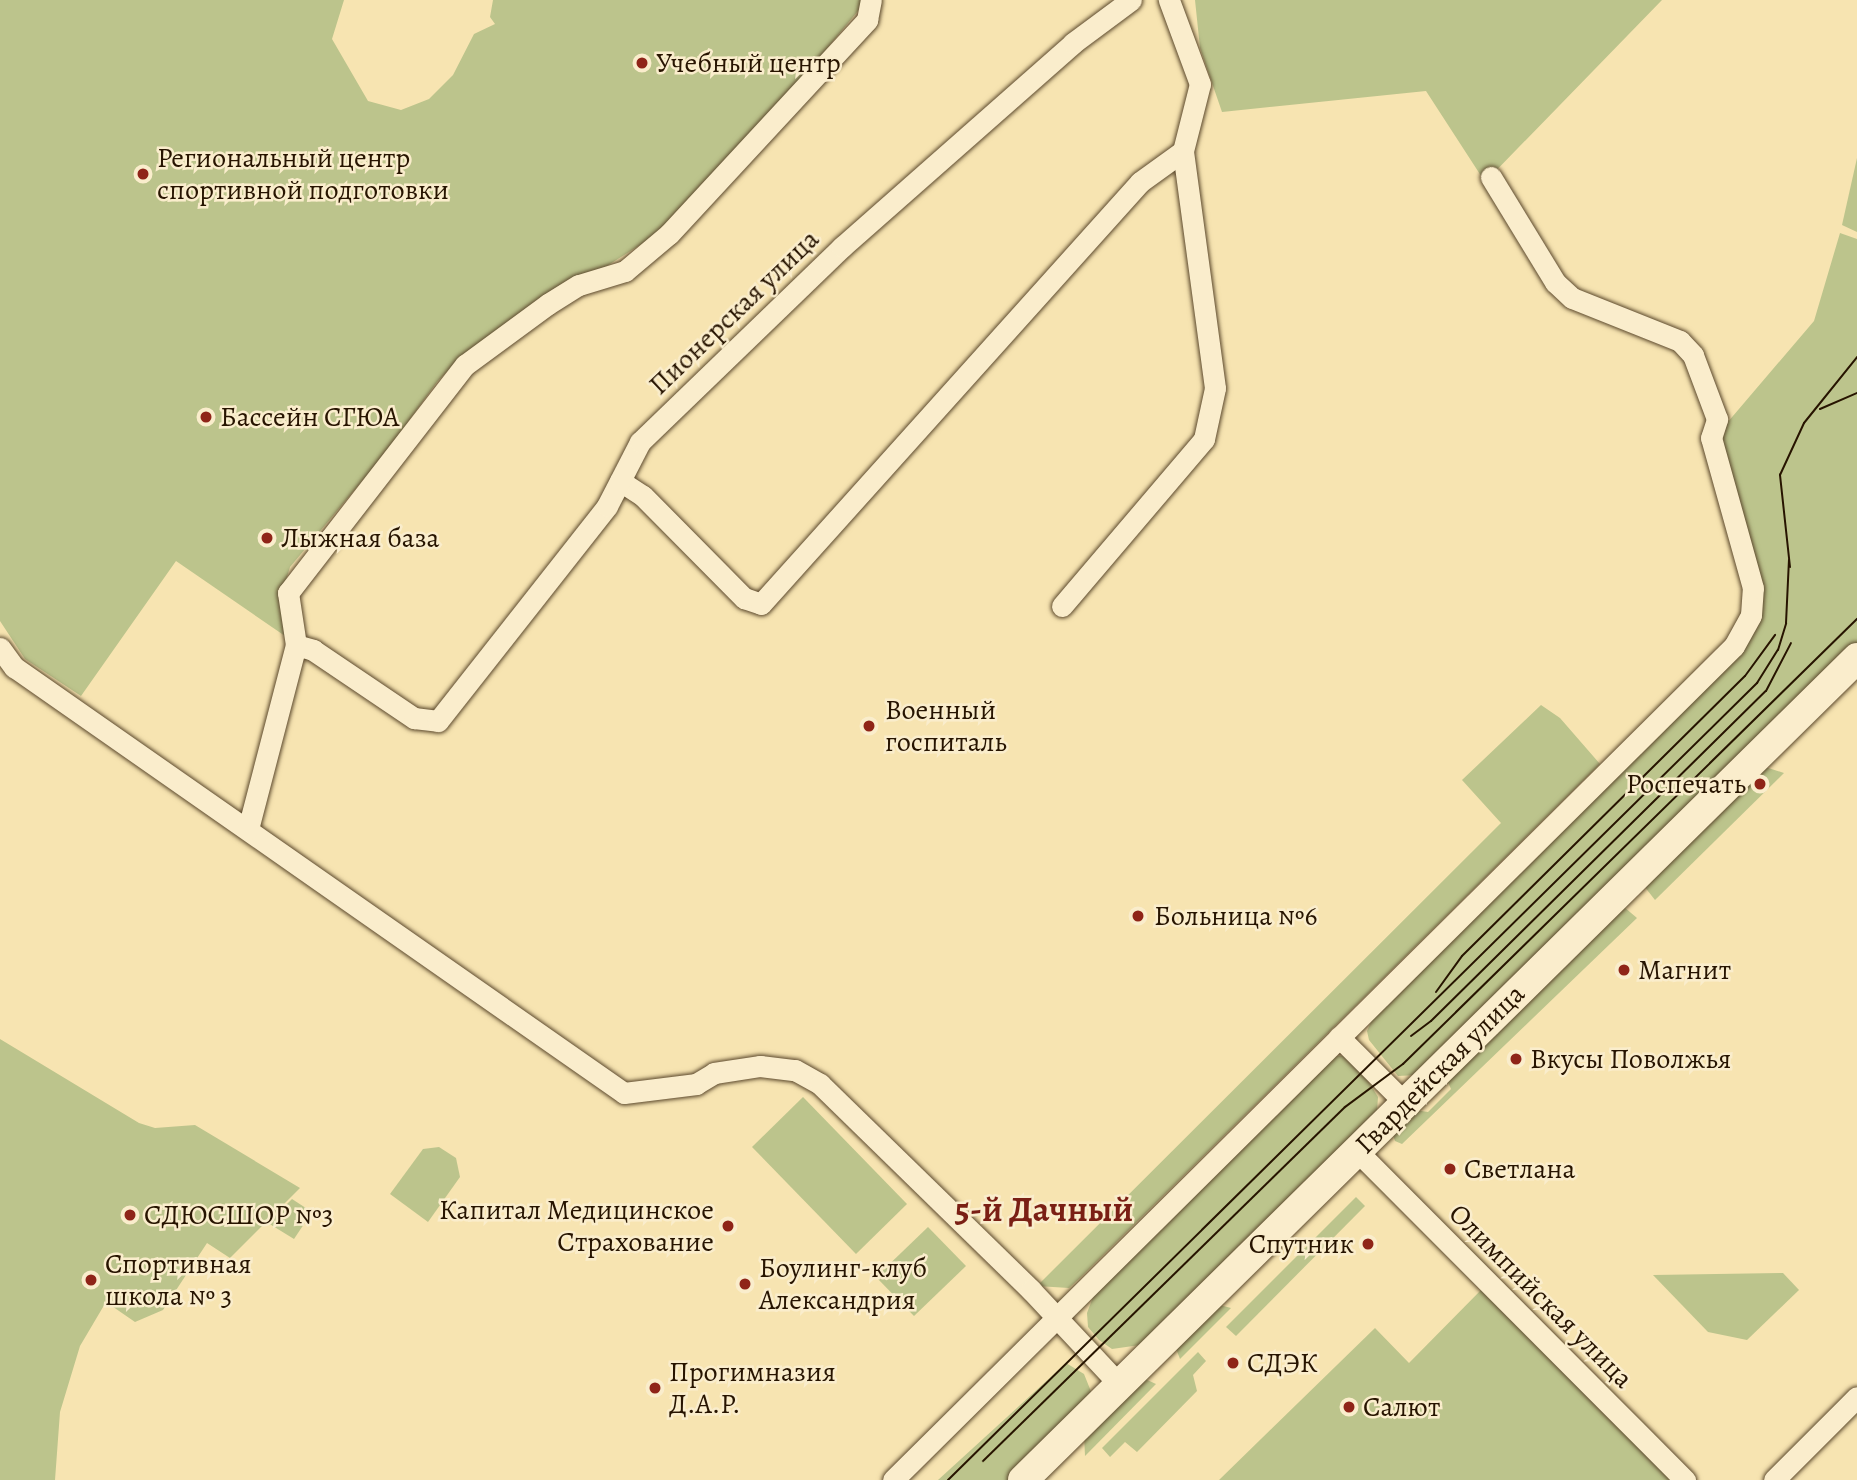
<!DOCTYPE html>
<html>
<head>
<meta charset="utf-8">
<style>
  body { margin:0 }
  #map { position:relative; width:1857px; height:1480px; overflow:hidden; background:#f7e4b1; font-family:Alegreya,serif }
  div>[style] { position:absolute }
  .green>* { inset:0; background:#bcc48c }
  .roads { filter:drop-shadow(0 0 2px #5b482c) drop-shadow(0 0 2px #5b482c) }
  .street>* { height:21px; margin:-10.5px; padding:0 10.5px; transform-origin:10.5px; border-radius:10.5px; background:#faedcc }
  .secondary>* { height:30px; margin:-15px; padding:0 15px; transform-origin:15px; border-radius:15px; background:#faedcc }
  .tram>* { height:2px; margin:-1px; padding:0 1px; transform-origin:1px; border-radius:1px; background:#271400 }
  .dots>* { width:19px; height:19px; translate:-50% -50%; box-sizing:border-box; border:4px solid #faedcc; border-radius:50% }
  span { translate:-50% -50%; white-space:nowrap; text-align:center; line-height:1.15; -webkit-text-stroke:5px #faedcc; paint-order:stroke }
  .poi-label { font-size:28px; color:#271400 }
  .left { translate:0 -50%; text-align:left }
  .right { translate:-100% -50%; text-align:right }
  .street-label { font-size:28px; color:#271400 }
  .district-label { font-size:35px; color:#7a1f14; font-weight:700 }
</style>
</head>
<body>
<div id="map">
  <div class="green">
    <div style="clip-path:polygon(0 0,344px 0,332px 39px,368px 101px,401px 110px,429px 99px,453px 75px,474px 34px,495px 24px,490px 17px,493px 0,867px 0,763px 126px,662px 231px,457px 361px,437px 382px,383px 456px,290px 567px,281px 597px,285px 636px,176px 561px,81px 696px,25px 659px,0 621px)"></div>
    <div style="clip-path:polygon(1195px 0,1662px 0,1485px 182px,1426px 91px,1222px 112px,1200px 48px)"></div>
    <div style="clip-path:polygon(1857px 158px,1857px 232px,1842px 225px)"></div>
    <div style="clip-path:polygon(1840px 233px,1857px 239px,1857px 644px,1417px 1075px,1398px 1076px,1369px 1040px,1367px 1031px,1375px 1013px,1755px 626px,1762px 609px,1762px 587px,1732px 504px,1723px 438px,1727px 423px,1814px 321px)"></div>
    <div style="clip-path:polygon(1541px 705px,1560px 718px,1600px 764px,1080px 1278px,1069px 1288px,1037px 1286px,1501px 823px,1462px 780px)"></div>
    <div style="clip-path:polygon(1762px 766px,1784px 773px,1655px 900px,1644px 886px)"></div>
    <div style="clip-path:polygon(1624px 907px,1637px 918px,1402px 1144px,1395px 1141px,1392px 1132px,1415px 1110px,1428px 1112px,1451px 1089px,1447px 1080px)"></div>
    <div style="clip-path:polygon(0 1039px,139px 1123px,155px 1128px,195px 1125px,300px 1188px,230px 1258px,207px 1243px,163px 1310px,135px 1322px,106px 1302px,80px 1346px,60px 1412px,55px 1480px,0 1480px)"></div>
    <div style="clip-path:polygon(1335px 1056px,1347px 1056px,1365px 1076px,1378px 1097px,1377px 1111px,1147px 1344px,1112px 1349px,1099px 1340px,1088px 1327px,1087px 1313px,1098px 1284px)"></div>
    <div style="clip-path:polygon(803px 1097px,907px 1204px,856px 1254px,752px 1147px)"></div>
    <div style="clip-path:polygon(439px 1147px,456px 1158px,460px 1177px,428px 1222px,390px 1194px,423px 1149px)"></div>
    <div style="clip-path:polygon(1356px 1197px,1365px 1206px,1236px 1336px,1226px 1327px)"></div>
    <div style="clip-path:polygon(292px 1199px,312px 1212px,294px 1239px,268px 1223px)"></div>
    <div style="clip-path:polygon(928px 1227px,966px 1266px,914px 1316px,876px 1277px)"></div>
    <div style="clip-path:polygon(1783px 1273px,1799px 1290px,1747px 1340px,1708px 1332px,1653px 1275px)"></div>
    <div style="clip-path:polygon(1482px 1289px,1673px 1480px,1219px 1480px,1375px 1328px,1409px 1363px)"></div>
    <div style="clip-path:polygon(1216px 1304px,1231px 1308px,1180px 1359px,1175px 1346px)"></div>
    <div style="clip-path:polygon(1198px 1352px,1206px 1361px,1193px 1375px,1197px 1391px,1137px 1452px,1125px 1442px,1110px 1457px,1102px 1448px)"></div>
    <div style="clip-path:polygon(1066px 1363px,1084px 1374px,1092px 1394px,1011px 1480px,938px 1480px)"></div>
    <div style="clip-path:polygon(1143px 1378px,1156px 1384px,1085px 1456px,1084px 1434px)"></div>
  </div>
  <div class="roads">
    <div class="street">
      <div style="left:620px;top:481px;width:27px;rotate:33deg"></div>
      <div style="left:643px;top:496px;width:144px;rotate:45.3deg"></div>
      <div style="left:744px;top:598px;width:18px;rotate:19deg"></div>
      <div style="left:761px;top:604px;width:567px;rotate:-48.07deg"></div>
      <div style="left:1140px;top:182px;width:53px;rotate:-35.8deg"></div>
      <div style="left:1062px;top:606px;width:219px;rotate:-49.6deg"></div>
      <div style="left:1204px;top:439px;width:52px;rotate:-77.8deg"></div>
      <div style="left:1215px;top:388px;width:239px;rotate:-97.7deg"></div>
      <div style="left:1183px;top:151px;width:69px;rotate:-75.8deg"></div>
      <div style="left:1200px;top:84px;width:90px;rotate:-110.3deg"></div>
      <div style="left:296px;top:645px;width:18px;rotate:16deg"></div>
      <div style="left:313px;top:650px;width:122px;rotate:34deg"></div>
      <div style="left:414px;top:718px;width:24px;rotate:7deg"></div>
      <div style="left:438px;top:721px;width:273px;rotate:-51.8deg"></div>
      <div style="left:607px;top:506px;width:72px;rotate:-62.7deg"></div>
      <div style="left:640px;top:442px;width:281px;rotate:-44deg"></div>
      <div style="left:842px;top:247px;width:308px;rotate:-41.4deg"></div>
      <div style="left:1073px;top:43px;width:72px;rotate:-36.6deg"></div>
      <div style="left:0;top:648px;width:24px;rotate:54deg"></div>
      <div style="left:14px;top:667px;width:744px;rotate:34.93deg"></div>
      <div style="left:624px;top:1093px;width:73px;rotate:-7.1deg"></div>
      <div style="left:696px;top:1084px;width:21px;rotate:-31deg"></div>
      <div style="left:714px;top:1073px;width:47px;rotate:-8.7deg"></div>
      <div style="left:760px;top:1066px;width:35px;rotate:7deg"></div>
      <div style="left:795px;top:1070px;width:29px;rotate:29deg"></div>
      <div style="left:820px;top:1084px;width:295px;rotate:44.3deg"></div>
      <div style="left:1031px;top:1290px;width:130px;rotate:46.9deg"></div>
      <div style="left:248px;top:829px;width:190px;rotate:-75.4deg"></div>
      <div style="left:296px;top:645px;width:53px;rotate:-98.7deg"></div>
      <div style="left:288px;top:593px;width:289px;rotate:-52.2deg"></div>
      <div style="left:465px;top:365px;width:103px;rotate:-36.3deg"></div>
      <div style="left:548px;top:304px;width:36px;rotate:-32deg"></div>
      <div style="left:579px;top:285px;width:48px;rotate:-16.9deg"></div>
      <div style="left:625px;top:271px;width:57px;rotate:-40.1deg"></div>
      <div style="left:669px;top:234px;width:292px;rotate:-47.2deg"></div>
      <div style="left:867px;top:20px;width:20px;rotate:-79deg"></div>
      <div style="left:1339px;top:1037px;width:93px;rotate:45deg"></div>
      <div style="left:1357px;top:1151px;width:465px;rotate:45.1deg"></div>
      <div style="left:893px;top:1480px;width:1184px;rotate:-44.76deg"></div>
      <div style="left:1734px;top:646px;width:35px;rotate:-61deg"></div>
      <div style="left:1751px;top:615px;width:27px;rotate:-86deg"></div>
      <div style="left:1753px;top:588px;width:156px;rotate:-105.6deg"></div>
      <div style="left:1711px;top:438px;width:20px;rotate:-72deg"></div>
      <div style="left:1717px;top:419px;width:68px;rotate:-110.6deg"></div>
      <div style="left:1693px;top:355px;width:19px;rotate:-133deg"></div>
      <div style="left:1680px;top:341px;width:116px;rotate:-158.3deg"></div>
      <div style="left:1572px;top:298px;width:23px;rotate:-137deg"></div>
      <div style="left:1555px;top:282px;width:123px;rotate:-121.4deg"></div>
      <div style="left:1774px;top:1480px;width:117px;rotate:-45deg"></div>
    </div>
    <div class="secondary">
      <div style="left:1023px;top:1480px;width:1171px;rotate:-44.58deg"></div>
    </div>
  </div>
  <div class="tram">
    <div style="left:1820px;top:409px;width:40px;rotate:-23.4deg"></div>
    <div style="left:1790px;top:567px;width:93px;rotate:-96.2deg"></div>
    <div style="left:1780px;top:475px;width:57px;rotate:-65.2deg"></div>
    <div style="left:1804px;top:423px;width:85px;rotate:-51.2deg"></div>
    <div style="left:1436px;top:992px;width:44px;rotate:-54.2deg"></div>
    <div style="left:1462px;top:956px;width:398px;rotate:-44.7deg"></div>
    <div style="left:1745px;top:676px;width:51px;rotate:-53.8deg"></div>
    <div style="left:1411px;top:1036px;width:25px;rotate:-37deg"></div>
    <div style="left:1431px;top:1021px;width:470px;rotate:-44.6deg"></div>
    <div style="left:1766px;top:691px;width:54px;rotate:-62.5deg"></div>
    <div style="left:983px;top:1461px;width:506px;rotate:-44.36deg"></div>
    <div style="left:1345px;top:1107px;width:72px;rotate:-36.6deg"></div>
    <div style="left:1403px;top:1064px;width:636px;rotate:-44.43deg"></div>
    <div style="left:948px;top:1480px;width:1136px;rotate:-44.57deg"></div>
    <div style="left:1757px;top:683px;width:39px;rotate:-58deg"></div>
    <div style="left:1778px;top:650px;width:28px;rotate:-73deg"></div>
    <div style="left:1786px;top:623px;width:63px;rotate:-87.3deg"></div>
  </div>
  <div class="dots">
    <div style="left:642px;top:63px;background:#8f2418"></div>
    <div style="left:143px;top:174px;background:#8f2418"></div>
    <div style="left:206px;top:417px;background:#8f2418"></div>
    <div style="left:267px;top:538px;background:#8f2418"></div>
    <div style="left:869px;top:726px;background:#8f2418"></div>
    <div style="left:1760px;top:784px;background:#8f2418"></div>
    <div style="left:1138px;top:916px;background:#8f2418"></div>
    <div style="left:1624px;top:970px;background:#8f2418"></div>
    <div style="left:1516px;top:1059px;background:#8f2418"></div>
    <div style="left:1450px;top:1169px;background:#8f2418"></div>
    <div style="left:130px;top:1215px;background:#8f2418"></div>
    <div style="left:728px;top:1226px;background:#8f2418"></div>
    <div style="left:1368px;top:1244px;background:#8f2418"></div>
    <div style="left:91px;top:1280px;background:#8f2418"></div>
    <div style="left:745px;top:1284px;background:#8f2418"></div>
    <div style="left:1233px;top:1363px;background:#8f2418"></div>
    <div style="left:655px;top:1388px;background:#8f2418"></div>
    <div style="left:1349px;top:1407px;background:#8f2418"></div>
  </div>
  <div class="poi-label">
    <span class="left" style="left:656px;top:63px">Учебный центр</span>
    <span class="left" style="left:157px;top:174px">Региональный центр<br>спортивной подготовки</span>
    <span class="left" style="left:220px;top:417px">Бассейн СГЮА</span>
    <span class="left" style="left:281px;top:538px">Лыжная база</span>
    <span class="left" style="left:885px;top:726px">Военный<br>госпиталь</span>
    <span class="right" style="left:1746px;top:784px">Роспечать</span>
    <span class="left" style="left:1154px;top:916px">Больница №6</span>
    <span class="left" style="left:1638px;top:970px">Магнит</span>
    <span class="left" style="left:1530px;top:1059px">Вкусы Поволжья</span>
    <span class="left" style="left:1464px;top:1169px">Светлана</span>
    <span class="right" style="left:714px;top:1226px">Капитал Медицинское<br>Страхование</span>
    <span class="left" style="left:144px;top:1215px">СДЮСШОР №3</span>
    <span class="right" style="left:1354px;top:1244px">Спутник</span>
    <span class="left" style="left:105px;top:1280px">Спортивная<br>школа № 3</span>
    <span class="left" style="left:759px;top:1284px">Боулинг-клуб<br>Александрия</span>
    <span class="left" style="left:1247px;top:1363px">СДЭК</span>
    <span class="left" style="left:669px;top:1388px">Прогимназия<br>Д.А.Р.</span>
    <span class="left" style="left:1363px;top:1407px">Салют</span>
  </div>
  <div class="street-label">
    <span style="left:734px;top:312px;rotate:-44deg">Пионерская улица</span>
    <span style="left:1440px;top:1069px;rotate:-45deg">Гвардейская улица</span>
    <span style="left:1541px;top:1296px;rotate:45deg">Олимпийская улица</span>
  </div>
  <div class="district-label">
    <span style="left:1044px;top:1209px">5-й Дачный</span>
  </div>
</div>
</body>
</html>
